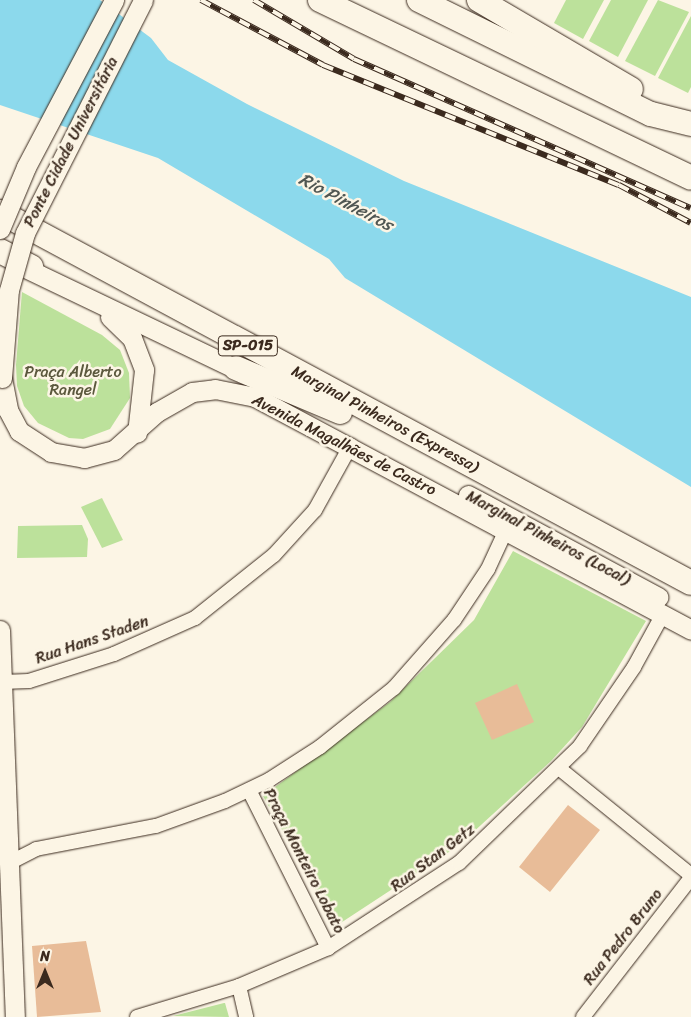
<!DOCTYPE html>
<html>
<head>
<meta charset="utf-8">
<style>
  body { margin:0 }
  #map { position:relative; width:691px; height:1017px; overflow:hidden; background:#fcf5e5; font-family:Sriracha,sans-serif }
  div>[style] { position:absolute }
  .green>* { inset:0; background:#bce19b }
  .water>* { inset:0; background:#8cd9ec }
  .building>* { inset:0; background:#e8bc98 }
  .roads { filter:drop-shadow(0 0 1px #3b2a1e) drop-shadow(0 0 1px #3b2a1e) }
  .street>* { height:14px; margin:-7px; padding:0 7px; transform-origin:7px; border-radius:7px; background:#fcf5e5 }
  .secondary>* { height:19px; margin:-9.5px; padding:0 9.5px; transform-origin:9.5px; border-radius:9.5px; background:#fcf5e5 }
  .highway>* { height:24px; margin:-12px; padding:0 12px; transform-origin:12px; border-radius:12px; background:#fcf5e5 }
  .rail>* { height:5.5px; margin-top:-2.75px; transform-origin:0; background:repeating-linear-gradient(90deg,#fcf5e5 0 11px,#3b2a1e 0 22px); box-sizing:border-box; border-block:1px solid #3b2a1e }
  .bridges { filter:drop-shadow(0 0 1px #3b2a1e) drop-shadow(0 0 1px #3b2a1e) }
  .secondary-bridge>* { height:19px; margin:-9.5px; padding:0 9.5px; transform-origin:9.5px; border-radius:9.5px; background:#fcf5e5 }
  span { translate:-50% -50%; white-space:nowrap; text-align:center; line-height:1.15; -webkit-text-stroke:5px #fcf5e5; paint-order:stroke }
  .shield-label span { padding:1px 4px; background:#fcf5e5; border:1px solid; border-radius:4px; -webkit-text-stroke-width:0 }
  .shield-label { font-size:15px; color:#3b2a1e; font-weight:700 }
  .street-label { font-size:16px; color:#3b2a1e }
  .park-label { font-size:16px; color:#5b583d }
  .water-label { font-size:18px; color:#4f5652; font-style:italic }
  .north { position:absolute; left:20px; top:947px; width:50px; height:50px; -webkit-text-stroke:4px #fcf5e5; paint-order:stroke; rotate:0deg; font-size:14px; font-weight:700; line-height:20px; text-align:center; color:#3b2a1e }
  .north::after { content:''; display:block; margin:auto; width:18px; height:22px; background:#3b2a1e; clip-path:polygon(50% 0,100% 100%,50% 72%,0 100%) }
</style>
</head>
<body>
<div id="map">
  <div class="green">
    <div style="clip-path:polygon(566px 0,604px 0,583px 39px,554px 23px)"></div>
    <div style="clip-path:polygon(611px 0,648px 0,618px 57px,589px 41px)"></div>
    <div style="clip-path:polygon(658px 0,689px 12px,655px 76px,625px 61px)"></div>
    <div style="clip-path:polygon(691px 16px,691px 87px,688px 93px,658px 78px)"></div>
    <div style="clip-path:polygon(22px 292px,102px 335px,120px 350px,129px 373px,130px 398px,110px 429px,83px 439px,69px 438px,38px 423px,24px 406px,17px 386px,16px 365px)"></div>
    <div style="clip-path:polygon(102px 498px,123px 540px,102px 548px,81px 507px)"></div>
    <div style="clip-path:polygon(82px 525px,88px 539px,87px 557px,17px 558px,18px 526px)"></div>
    <div style="clip-path:polygon(513px 551px,646px 621px,582px 727px,551px 761px,458px 846px,336px 926px,263px 796px,390px 702px,474px 620px)"></div>
    <div style="clip-path:polygon(225px 1003px,229px 1017px,173px 1016px,224px 1003px)"></div>
  </div>
  <div class="water">
    <div style="clip-path:polygon(0 0,100px 0,151px 38px,168px 60px,247px 104px,404px 181px,691px 297px,691px 487px,345px 278px,329px 259px,158px 158px,0 105px)"></div>
  </div>
  <div class="building">
    <div style="clip-path:polygon(517px 684px,534px 722px,492px 740px,475px 703px)"></div>
    <div style="clip-path:polygon(568px 805px,600px 830px,550px 892px,519px 867px)"></div>
    <div style="clip-path:polygon(86px 941px,101px 1012px,37px 1017px,32px 946px)"></div>
  </div>
  <div class="roads">
    <div class="street">
      <div style="left:2px;top:682px;width:27px;rotate:-2deg"></div>
      <div style="left:29px;top:681px;width:89px;rotate:-17.6deg"></div>
      <div style="left:114px;top:654px;width:89px;rotate:-24deg"></div>
      <div style="left:195px;top:618px;width:101px;rotate:-38.6deg"></div>
      <div style="left:274px;top:555px;width:61px;rotate:-47.7deg"></div>
      <div style="left:315px;top:510px;width:74px;rotate:-61deg"></div>
      <div style="left:560px;top:769px;width:169px;rotate:39deg"></div>
      <div style="left:249px;top:790px;width:177px;rotate:63.4deg"></div>
      <div style="left:9px;top:863px;width:30px;rotate:-27deg"></div>
      <div style="left:36px;top:849px;width:122px;rotate:-10.9deg"></div>
      <div style="left:156px;top:826px;width:73px;rotate:-19.9deg"></div>
      <div style="left:225px;top:801px;width:49px;rotate:-25.5deg"></div>
      <div style="left:269px;top:780px;width:61px;rotate:-32.9deg"></div>
      <div style="left:320px;top:747px;width:95px;rotate:-38.6deg"></div>
      <div style="left:394px;top:688px;width:91px;rotate:-48.6deg"></div>
      <div style="left:454px;top:620px;width:61px;rotate:-56.3deg"></div>
      <div style="left:488px;top:569px;width:43px;rotate:-65.2deg"></div>
      <div style="left:239px;top:986px;width:32px;rotate:77deg"></div>
      <div style="left:137px;top:1017px;width:107px;rotate:-16.9deg"></div>
      <div style="left:239px;top:986px;width:97px;rotate:-23.1deg"></div>
      <div style="left:328px;top:948px;width:156px;rotate:-33deg"></div>
      <div style="left:459px;top:863px;width:168px;rotate:-44deg"></div>
      <div style="left:580px;top:746px;width:96px;rotate:-55.6deg"></div>
      <div style="left:634px;top:667px;width:60px;rotate:-61.3deg"></div>
      <div style="left:583px;top:1017px;width:176px;rotate:-52.2deg"></div>
    </div>
    <div class="secondary">
      <div style="left:17px;top:264px;width:255px;rotate:25.6deg"></div>
      <div style="left:110px;top:317px;width:30px;rotate:44deg"></div>
      <div style="left:132px;top:338px;width:34px;rotate:69deg"></div>
      <div style="left:144px;top:370px;width:63px;rotate:96.3deg"></div>
      <div style="left:2px;top:378px;width:33px;rotate:79deg"></div>
      <div style="left:8px;top:410px;width:24px;rotate:62deg"></div>
      <div style="left:19px;top:431px;width:38px;rotate:33deg"></div>
      <div style="left:51px;top:452px;width:34px;rotate:10deg"></div>
      <div style="left:84px;top:458px;width:31px;rotate:-15deg"></div>
      <div style="left:114px;top:450px;width:57px;rotate:-41.5deg"></div>
      <div style="left:157px;top:412px;width:40px;rotate:-29.7deg"></div>
      <div style="left:192px;top:392px;width:23px;rotate:-7deg"></div>
      <div style="left:215px;top:389px;width:41px;rotate:11.3deg"></div>
      <div style="left:255px;top:397px;width:494px;rotate:28.1deg"></div>
      <div style="left:468px;top:495px;width:216px;rotate:28.2deg"></div>
      <div style="left:0;top:630px;width:387px;rotate:87.8deg"></div>
    </div>
    <div class="highway">
      <div style="left:320px;top:0;width:411px;rotate:25.6deg"></div>
      <div style="left:419px;top:0;width:258px;rotate:26.2deg"></div>
      <div style="left:651px;top:114px;width:41px;rotate:14deg"></div>
      <div style="left:479px;top:0;width:176px;rotate:30.4deg"></div>
      <div style="left:0;top:212px;width:784px;rotate:28.23deg"></div>
      <div style="left:0;top:251px;width:35px;rotate:27deg"></div>
      <div style="left:236px;top:368px;width:113px;rotate:22.9deg"></div>
    </div>
  </div>
  <div class="rail">
    <div style="left:201px;top:0;width:138px;rotate:28deg"></div>
    <div style="left:323px;top:65px;width:319px;rotate:22.1deg"></div>
    <div style="left:619px;top:185px;width:81px;rotate:27.8deg"></div>
    <div style="left:254px;top:0;width:116px;rotate:30.5deg"></div>
    <div style="left:354px;top:59px;width:368px;rotate:23.9deg"></div>
  </div>
  <div class="bridges">
    <div class="secondary-bridge">
      <div style="left:0;top:229px;width:67px;rotate:-67.2deg"></div>
      <div style="left:26px;top:167px;width:189px;rotate:-62.2deg"></div>
      <div style="left:2px;top:378px;width:88px;rotate:-85.5deg"></div>
      <div style="left:9px;top:290px;width:59px;rotate:-74.3deg"></div>
      <div style="left:25px;top:233px;width:261px;rotate:-63.1deg"></div>
    </div>
  </div>
  <div class="shield-label">
    <span style="left:248px;top:346px">SP-015</span>
  </div>
  <div class="street-label">
    <span style="left:71px;top:142px;rotate:-63deg">Ponte Cidade Universitária</span>
    <span style="left:385px;top:419px;rotate:28deg">Marginal Pinheiros (Expressa)</span>
    <span style="left:344px;top:445px;rotate:27deg">Avenida Magalhães de Castro</span>
    <span style="left:548px;top:538px;rotate:28deg">Marginal Pinheiros (Local)</span>
    <span style="left:92px;top:640px;rotate:-19deg">Rua Hans Staden</span>
    <span style="left:433px;top:858px;rotate:-37deg">Rua Stan Getz</span>
    <span style="left:304px;top:861px;rotate:63deg">Praça Monteiro Lobato</span>
    <span style="left:623px;top:937px;rotate:-52deg">Rua Pedro Bruno</span>
  </div>
  <div class="park-label">
    <span style="left:73px;top:381px">Praça Alberto<br>Rangel</span>
  </div>
  <div class="water-label">
    <span style="left:346px;top:202px;rotate:28deg">Rio Pinheiros</span>
  </div>
  <div class="north">N</div>
</div>
</body>
</html>
